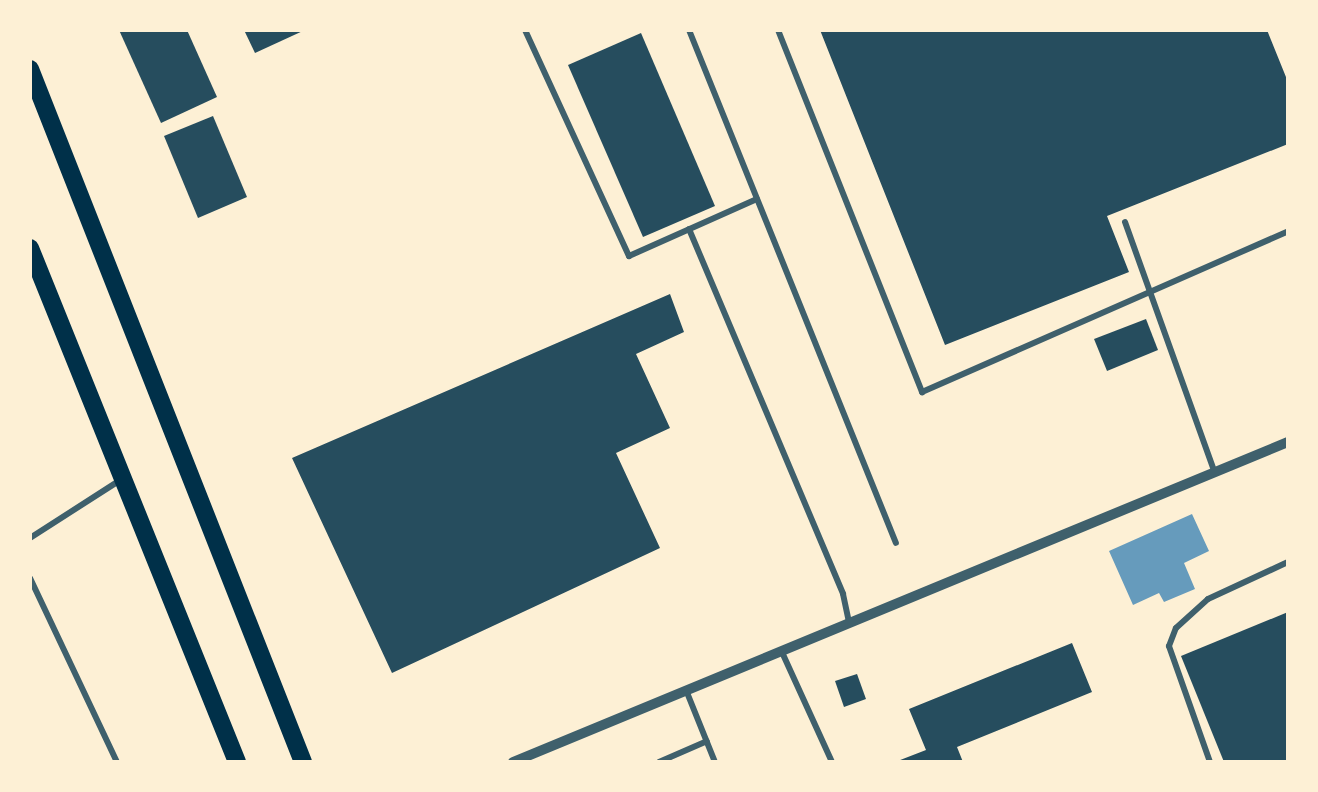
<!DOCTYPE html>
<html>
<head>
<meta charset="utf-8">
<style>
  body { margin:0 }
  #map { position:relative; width:1318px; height:792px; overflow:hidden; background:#fdf0d5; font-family:"Exo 2",sans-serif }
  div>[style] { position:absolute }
  .water>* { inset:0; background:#669bbc }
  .building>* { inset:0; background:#264d5e }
  .service>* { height:6px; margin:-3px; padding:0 3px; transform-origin:3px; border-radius:3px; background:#3f606c }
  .minor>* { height:10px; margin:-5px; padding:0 5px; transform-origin:5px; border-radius:5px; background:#3f606c }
  .secondary>* { height:18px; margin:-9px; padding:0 9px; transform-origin:9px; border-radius:9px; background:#003049 }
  span { translate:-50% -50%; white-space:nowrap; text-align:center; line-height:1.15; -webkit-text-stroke:10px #fdf0d5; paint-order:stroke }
  .frame { position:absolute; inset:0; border:32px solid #fdf0d5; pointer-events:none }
</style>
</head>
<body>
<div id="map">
  <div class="water">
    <div style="clip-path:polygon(1192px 514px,1209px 551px,1184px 563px,1195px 589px,1164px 602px,1159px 593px,1133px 605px,1109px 551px)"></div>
  </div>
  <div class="building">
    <div style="clip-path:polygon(119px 30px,187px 30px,217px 97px,161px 123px)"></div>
    <div style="clip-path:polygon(244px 30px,305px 30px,255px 53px)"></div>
    <div style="clip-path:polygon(820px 30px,1267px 30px,1288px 82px,1288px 144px,1107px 216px,1129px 272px,945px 345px)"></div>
    <div style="clip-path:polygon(641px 33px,715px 206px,643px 237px,568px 65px)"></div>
    <div style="clip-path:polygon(213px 116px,247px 197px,198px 218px,164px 136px)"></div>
    <div style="clip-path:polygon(670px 294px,684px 332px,636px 354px,670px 428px,616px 453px,660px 548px,392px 673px,292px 458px)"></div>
    <div style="clip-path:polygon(1146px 319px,1158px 350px,1107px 371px,1094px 339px)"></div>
    <div style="clip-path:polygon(1288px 612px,1288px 762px,1224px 762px,1181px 656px)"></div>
    <div style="clip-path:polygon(1072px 643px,1092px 692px,957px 747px,963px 762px,895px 762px,926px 750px,909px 709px)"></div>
    <div style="clip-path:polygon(857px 674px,866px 699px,844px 707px,835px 681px)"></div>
  </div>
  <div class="service">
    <div style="left:525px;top:30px;width:249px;rotate:65.3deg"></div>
    <div style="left:629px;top:256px;width:140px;rotate:-24deg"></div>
    <div style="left:689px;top:30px;width:553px;rotate:68.03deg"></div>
    <div style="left:778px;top:30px;width:390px;rotate:68.3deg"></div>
    <div style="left:922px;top:392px;width:400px;rotate:-23.7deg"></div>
    <div style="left:1125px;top:222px;width:264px;rotate:70.3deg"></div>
    <div style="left:689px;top:229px;width:396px;rotate:67.1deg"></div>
    <div style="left:843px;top:594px;width:29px;rotate:78deg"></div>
    <div style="left:30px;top:538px;width:109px;rotate:-32.7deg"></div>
    <div style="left:30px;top:578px;width:204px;rotate:64.7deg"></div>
    <div style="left:781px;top:650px;width:123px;rotate:65.5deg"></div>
    <div style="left:686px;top:690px;width:78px;rotate:68.1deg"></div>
    <div style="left:659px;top:762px;width:52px;rotate:-23.6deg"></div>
    <div style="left:1210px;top:762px;width:123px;rotate:-109.5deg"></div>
    <div style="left:1169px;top:646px;width:19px;rotate:-69deg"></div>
    <div style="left:1176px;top:628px;width:43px;rotate:-42.2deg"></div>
    <div style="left:1208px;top:599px;width:88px;rotate:-24.8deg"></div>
  </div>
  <div class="minor">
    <div style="left:513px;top:762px;width:838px;rotate:-22.44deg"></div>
  </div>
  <div class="secondary">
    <div style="left:30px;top:69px;width:745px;rotate:68.5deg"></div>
    <div style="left:30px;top:248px;width:554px;rotate:68.06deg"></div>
  </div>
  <div class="frame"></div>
</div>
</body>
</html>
